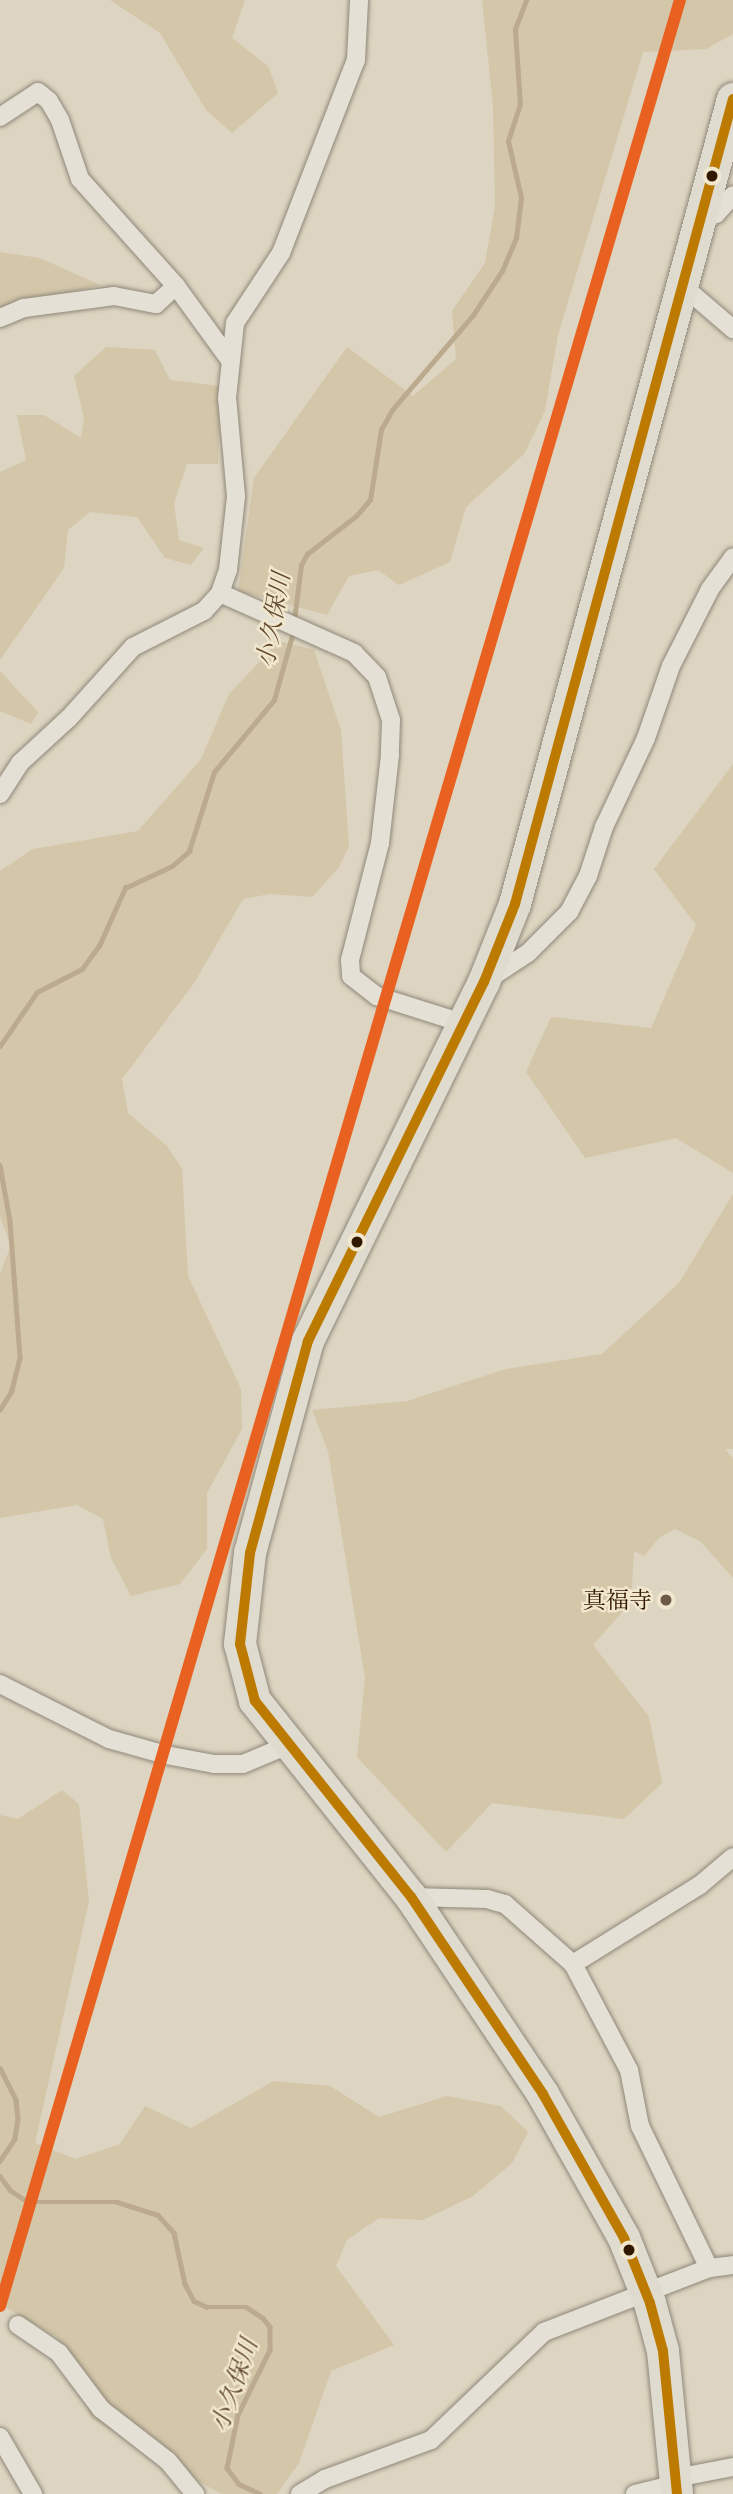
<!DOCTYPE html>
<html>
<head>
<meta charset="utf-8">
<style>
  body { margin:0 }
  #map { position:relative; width:733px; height:2494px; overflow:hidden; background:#ddd5c1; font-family:"EB Garamond","Noto Serif JP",serif }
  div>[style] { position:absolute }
  .green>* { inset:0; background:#d3c6a9 }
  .stream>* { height:4.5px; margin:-2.25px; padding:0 2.25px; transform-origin:2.25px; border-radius:2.25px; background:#bbaa8d }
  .roads { filter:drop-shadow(0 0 2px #8f8779) drop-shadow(0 0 2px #8f8779) }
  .street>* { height:18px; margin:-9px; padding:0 9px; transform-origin:9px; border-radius:9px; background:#e5e0d5 }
  .highway>* { height:32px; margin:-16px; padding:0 16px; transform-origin:16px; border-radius:16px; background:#e0dbcf }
  .bus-1>* { height:10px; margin:-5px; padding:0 5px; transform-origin:5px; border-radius:5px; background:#bc7b00 }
  .rail-1>* { height:12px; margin:-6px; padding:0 6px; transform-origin:6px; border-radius:6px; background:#e86120 }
  .dots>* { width:19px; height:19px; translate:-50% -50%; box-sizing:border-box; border:4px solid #f1e7ce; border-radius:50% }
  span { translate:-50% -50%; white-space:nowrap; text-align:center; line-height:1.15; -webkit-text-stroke:5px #f1e7ce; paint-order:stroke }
  .poi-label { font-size:23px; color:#331800 }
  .right { translate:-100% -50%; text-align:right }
  .water-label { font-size:24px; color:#634b30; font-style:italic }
</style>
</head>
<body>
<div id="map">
  <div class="green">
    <div style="clip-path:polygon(110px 0,245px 0,232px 38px,268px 66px,278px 93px,232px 133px,206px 110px,160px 33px)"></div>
    <div style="clip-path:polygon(482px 0,733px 0,733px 34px,706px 49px,643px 52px,558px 335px,545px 411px,524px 454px,466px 507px,450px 562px,399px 585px,378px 570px,349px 576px,327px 615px,238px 591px,254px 478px,347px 347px,413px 396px,456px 359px,452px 311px,485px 263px,495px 206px,493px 106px)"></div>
    <div style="clip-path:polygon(0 252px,40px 258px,100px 285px,0 310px)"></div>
    <div style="clip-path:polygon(106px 347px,155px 350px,170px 380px,220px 386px,218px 464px,187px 464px,174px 503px,179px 540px,204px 548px,191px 565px,165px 558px,137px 517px,90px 512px,68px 530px,64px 568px,0 660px,0 472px,26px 460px,17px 415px,44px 415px,81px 438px,84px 418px,74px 376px)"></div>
    <div style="clip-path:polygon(279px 641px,314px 650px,341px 730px,349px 846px,339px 867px,312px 897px,270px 894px,243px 899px,194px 983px,122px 1079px,128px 1113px,167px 1146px,182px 1169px,188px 1276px,241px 1389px,242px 1429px,207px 1493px,207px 1549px,180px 1584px,131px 1596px,111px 1558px,103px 1519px,77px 1505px,0 1518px,0 1273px,11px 1246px,0 1216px,0 871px,33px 849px,138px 831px,201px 759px,229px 694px)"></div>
    <div style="clip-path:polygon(0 671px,38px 712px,31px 724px,0 711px)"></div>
    <div style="clip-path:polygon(733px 764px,733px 1173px,676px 1138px,585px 1158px,526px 1072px,551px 1017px,651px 1028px,696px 925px,654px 869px)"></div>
    <div style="clip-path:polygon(733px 1194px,733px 1449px,725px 1449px,733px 1459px,733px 1578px,701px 1542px,675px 1529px,660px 1537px,644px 1556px,634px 1551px,631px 1602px,593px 1645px,649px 1717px,662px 1783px,624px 1819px,492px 1803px,446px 1852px,357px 1757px,365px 1678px,328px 1451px,312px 1410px,407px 1401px,506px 1369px,602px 1354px,679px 1283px)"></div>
    <div style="clip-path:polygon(62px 1790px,79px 1804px,89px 1901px,35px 2143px,76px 2159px,120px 2144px,145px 2106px,191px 2128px,274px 2081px,330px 2086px,379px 2117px,447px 2096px,501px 2106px,528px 2132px,512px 2163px,473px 2196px,423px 2220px,379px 2218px,347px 2240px,336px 2266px,394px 2345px,331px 2371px,299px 2463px,277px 2494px,221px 2494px,91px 2418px,58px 2338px,0 2304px,0 1815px,18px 1819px)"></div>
  </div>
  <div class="stream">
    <div style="left:294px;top:620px;width:55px;rotate:-82.7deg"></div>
    <div style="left:301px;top:565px;width:13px;rotate:-61deg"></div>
    <div style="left:307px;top:554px;width:62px;rotate:-37.8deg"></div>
    <div style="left:356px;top:516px;width:21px;rotate:-49deg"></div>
    <div style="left:370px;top:500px;width:71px;rotate:-81.1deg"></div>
    <div style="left:381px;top:430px;width:23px;rotate:-61deg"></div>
    <div style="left:392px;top:410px;width:125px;rotate:-49.5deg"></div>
    <div style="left:473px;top:315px;width:53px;rotate:-56.6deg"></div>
    <div style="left:502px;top:271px;width:36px;rotate:-67deg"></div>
    <div style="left:516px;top:238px;width:40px;rotate:-82.9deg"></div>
    <div style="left:521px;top:198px;width:58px;rotate:-102.8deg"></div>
    <div style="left:508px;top:141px;width:38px;rotate:-72deg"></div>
    <div style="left:520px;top:105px;width:76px;rotate:-93.8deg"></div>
    <div style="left:515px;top:29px;width:31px;rotate:-69deg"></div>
    <div style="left:0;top:1046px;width:65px;rotate:-55.6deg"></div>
    <div style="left:37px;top:992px;width:51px;rotate:-27.1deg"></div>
    <div style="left:82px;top:969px;width:29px;rotate:-54deg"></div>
    <div style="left:99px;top:946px;width:64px;rotate:-65.9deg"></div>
    <div style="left:125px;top:888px;width:52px;rotate:-25.1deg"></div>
    <div style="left:172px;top:866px;width:23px;rotate:-41deg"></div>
    <div style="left:189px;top:851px;width:83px;rotate:-72.4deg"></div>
    <div style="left:214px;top:772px;width:94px;rotate:-50.2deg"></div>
    <div style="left:274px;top:700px;width:71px;rotate:-74.4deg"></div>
    <div style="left:0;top:1165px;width:57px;rotate:79.9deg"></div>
    <div style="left:10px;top:1221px;width:137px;rotate:85.8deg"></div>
    <div style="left:20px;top:1358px;width:34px;rotate:104deg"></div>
    <div style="left:12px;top:1391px;width:22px;rotate:122deg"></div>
    <div style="left:0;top:2068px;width:36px;rotate:63deg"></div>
    <div style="left:16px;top:2100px;width:19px;rotate:84deg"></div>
    <div style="left:18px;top:2119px;width:20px;rotate:99deg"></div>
    <div style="left:15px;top:2139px;width:27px;rotate:124deg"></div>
    <div style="left:0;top:2176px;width:17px;rotate:54deg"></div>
    <div style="left:10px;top:2190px;width:22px;rotate:34deg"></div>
    <div style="left:28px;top:2202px;width:89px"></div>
    <div style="left:117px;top:2202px;width:43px;rotate:17.6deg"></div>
    <div style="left:158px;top:2215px;width:24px;rotate:48deg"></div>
    <div style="left:174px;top:2233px;width:52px;rotate:77.8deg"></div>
    <div style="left:185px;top:2284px;width:19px;rotate:62deg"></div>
    <div style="left:194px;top:2301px;width:14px;rotate:25deg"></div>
    <div style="left:207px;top:2307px;width:39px"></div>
    <div style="left:246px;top:2307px;width:20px;rotate:33deg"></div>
    <div style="left:263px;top:2318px;width:11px;rotate:52deg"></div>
    <div style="left:270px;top:2327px;width:23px;rotate:90deg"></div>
    <div style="left:270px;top:2350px;width:72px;rotate:116.2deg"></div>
    <div style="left:238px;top:2415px;width:54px;rotate:101.7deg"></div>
    <div style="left:227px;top:2468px;width:20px;rotate:53deg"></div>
    <div style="left:239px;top:2484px;width:23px;rotate:25deg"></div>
  </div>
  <div class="roads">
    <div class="street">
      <div style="left:0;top:117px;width:45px;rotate:-33.3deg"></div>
      <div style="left:38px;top:92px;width:14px;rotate:39deg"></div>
      <div style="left:49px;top:101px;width:22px;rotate:60deg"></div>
      <div style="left:60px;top:120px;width:62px;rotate:71.3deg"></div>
      <div style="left:80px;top:179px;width:144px;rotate:48.1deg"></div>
      <div style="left:701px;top:219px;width:16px;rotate:-18deg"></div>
      <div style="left:716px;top:214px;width:25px;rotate:-48deg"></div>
      <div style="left:684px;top:287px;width:65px;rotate:40.6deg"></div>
      <div style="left:0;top:318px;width:26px;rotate:-23deg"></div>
      <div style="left:24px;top:308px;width:91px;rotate:-7.6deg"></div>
      <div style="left:114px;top:296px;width:43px;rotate:10.8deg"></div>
      <div style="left:156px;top:304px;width:27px;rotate:-42deg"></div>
      <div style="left:176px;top:286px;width:90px;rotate:54deg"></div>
      <div style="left:220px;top:593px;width:147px;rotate:24.1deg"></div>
      <div style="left:354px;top:653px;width:33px;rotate:46deg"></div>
      <div style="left:377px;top:677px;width:45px;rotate:72deg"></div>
      <div style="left:391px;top:720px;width:35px;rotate:92deg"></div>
      <div style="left:390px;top:755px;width:89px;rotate:96.5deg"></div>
      <div style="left:380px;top:843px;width:121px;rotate:104.4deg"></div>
      <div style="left:350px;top:960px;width:16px;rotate:86deg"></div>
      <div style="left:351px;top:976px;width:33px;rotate:38deg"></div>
      <div style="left:377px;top:996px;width:89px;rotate:17.6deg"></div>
      <div style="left:0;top:794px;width:37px;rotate:-57deg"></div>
      <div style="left:20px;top:763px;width:67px;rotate:-42.6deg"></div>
      <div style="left:69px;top:718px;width:96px;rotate:-48deg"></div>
      <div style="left:133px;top:647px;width:80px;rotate:-26.9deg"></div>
      <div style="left:204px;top:611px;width:24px;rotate:-48deg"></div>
      <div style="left:220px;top:593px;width:24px;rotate:-71deg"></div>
      <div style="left:228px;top:570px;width:74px;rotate:-83.8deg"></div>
      <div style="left:236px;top:496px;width:98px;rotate:-95.2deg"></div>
      <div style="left:227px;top:398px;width:75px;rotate:-83.9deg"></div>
      <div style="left:235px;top:323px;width:84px;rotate:-56.7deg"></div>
      <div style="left:281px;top:253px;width:207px;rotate:-68.8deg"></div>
      <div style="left:356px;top:60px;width:60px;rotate:-87.1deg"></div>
      <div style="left:487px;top:980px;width:49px;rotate:-33.4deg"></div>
      <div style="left:528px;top:953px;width:58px;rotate:-45deg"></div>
      <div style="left:569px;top:912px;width:41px;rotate:-62.2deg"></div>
      <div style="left:588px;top:876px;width:52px;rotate:-71.9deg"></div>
      <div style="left:604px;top:827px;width:98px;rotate:-64.7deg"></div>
      <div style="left:646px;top:738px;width:76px;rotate:-70.9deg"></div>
      <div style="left:671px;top:666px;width:86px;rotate:-63.1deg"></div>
      <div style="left:710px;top:589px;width:39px;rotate:-54deg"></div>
      <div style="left:0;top:1684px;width:122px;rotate:26.8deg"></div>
      <div style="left:109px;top:1739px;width:59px;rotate:15.7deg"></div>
      <div style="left:166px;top:1755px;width:49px;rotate:10.6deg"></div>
      <div style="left:214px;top:1764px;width:29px"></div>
      <div style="left:243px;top:1764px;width:49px;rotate:-22.9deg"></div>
      <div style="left:411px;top:1897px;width:76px;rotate:1.5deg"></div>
      <div style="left:487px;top:1899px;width:19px;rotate:16deg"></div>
      <div style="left:505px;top:1904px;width:91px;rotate:41.4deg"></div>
      <div style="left:573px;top:1964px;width:120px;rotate:62.2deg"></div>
      <div style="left:629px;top:2070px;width:57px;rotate:78.9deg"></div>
      <div style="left:640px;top:2126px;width:158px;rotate:64.1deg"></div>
      <div style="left:573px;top:1964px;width:150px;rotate:-31.9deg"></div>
      <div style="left:700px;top:1885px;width:43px;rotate:-40.3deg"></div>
      <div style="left:18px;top:2325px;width:50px;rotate:34.3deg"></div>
      <div style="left:59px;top:2353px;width:70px;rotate:53.1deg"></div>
      <div style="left:101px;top:2409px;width:85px;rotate:37.8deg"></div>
      <div style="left:168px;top:2461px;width:43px;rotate:50.7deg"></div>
      <div style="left:0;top:2437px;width:66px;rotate:59.9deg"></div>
      <div style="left:676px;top:2478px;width:58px;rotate:-10.9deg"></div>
      <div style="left:300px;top:2494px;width:29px;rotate:-31deg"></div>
      <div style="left:325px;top:2479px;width:113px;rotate:-20.2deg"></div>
      <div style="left:431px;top:2440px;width:156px;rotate:-43.7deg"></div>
      <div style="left:544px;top:2332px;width:177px;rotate:-21.2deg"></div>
      <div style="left:709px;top:2268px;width:24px;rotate:-7deg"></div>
      <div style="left:635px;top:2494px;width:42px;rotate:-13.7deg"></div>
    </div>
    <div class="highway">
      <div style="left:677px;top:2494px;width:144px;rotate:-95.6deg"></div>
      <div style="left:663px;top:2351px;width:50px;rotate:-105.2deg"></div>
      <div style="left:650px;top:2303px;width:70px;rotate:-111.8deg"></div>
      <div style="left:624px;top:2238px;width:165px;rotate:-119.4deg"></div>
      <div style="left:543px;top:2094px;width:237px;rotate:-123.8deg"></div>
      <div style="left:411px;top:1897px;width:251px;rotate:-128.5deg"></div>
      <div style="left:255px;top:1701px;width:59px;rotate:-104.7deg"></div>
      <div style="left:240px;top:1644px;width:92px;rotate:-83.7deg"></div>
      <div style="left:250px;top:1553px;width:220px;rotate:-74.7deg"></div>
      <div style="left:308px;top:1341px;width:400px;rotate:-63.9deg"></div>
      <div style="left:484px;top:982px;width:84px;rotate:-68.3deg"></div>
      <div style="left:515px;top:904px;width:834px;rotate:-74.85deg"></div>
    </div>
  </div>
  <div class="bus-1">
    <div style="left:677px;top:2494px;width:144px;rotate:-95.6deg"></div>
    <div style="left:663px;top:2351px;width:50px;rotate:-105.2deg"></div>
    <div style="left:650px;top:2303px;width:70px;rotate:-111.8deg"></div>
    <div style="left:624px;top:2238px;width:165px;rotate:-119.4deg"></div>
    <div style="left:543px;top:2094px;width:237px;rotate:-123.8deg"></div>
    <div style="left:411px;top:1897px;width:251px;rotate:-128.5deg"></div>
    <div style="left:255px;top:1701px;width:59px;rotate:-104.7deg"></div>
    <div style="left:240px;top:1644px;width:92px;rotate:-83.7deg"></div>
    <div style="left:250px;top:1553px;width:220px;rotate:-74.7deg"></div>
    <div style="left:308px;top:1341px;width:400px;rotate:-63.9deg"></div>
    <div style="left:484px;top:982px;width:84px;rotate:-68.3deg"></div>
    <div style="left:515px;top:904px;width:834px;rotate:-74.85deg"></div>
  </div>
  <div class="rail-1">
    <div style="left:0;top:2306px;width:2404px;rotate:-73.57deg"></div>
  </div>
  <div class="dots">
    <div style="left:712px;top:176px;background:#331800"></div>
    <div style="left:357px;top:1242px;background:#331800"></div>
    <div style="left:666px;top:1600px;background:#6e5a44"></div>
    <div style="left:629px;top:2250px;background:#331800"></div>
  </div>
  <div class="poi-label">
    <span class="right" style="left:652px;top:1600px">真福寺</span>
  </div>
  <div class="water-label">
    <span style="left:273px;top:620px;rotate:-80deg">小久保川</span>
    <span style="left:234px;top:2385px;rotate:-71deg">小久保川</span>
  </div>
</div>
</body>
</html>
